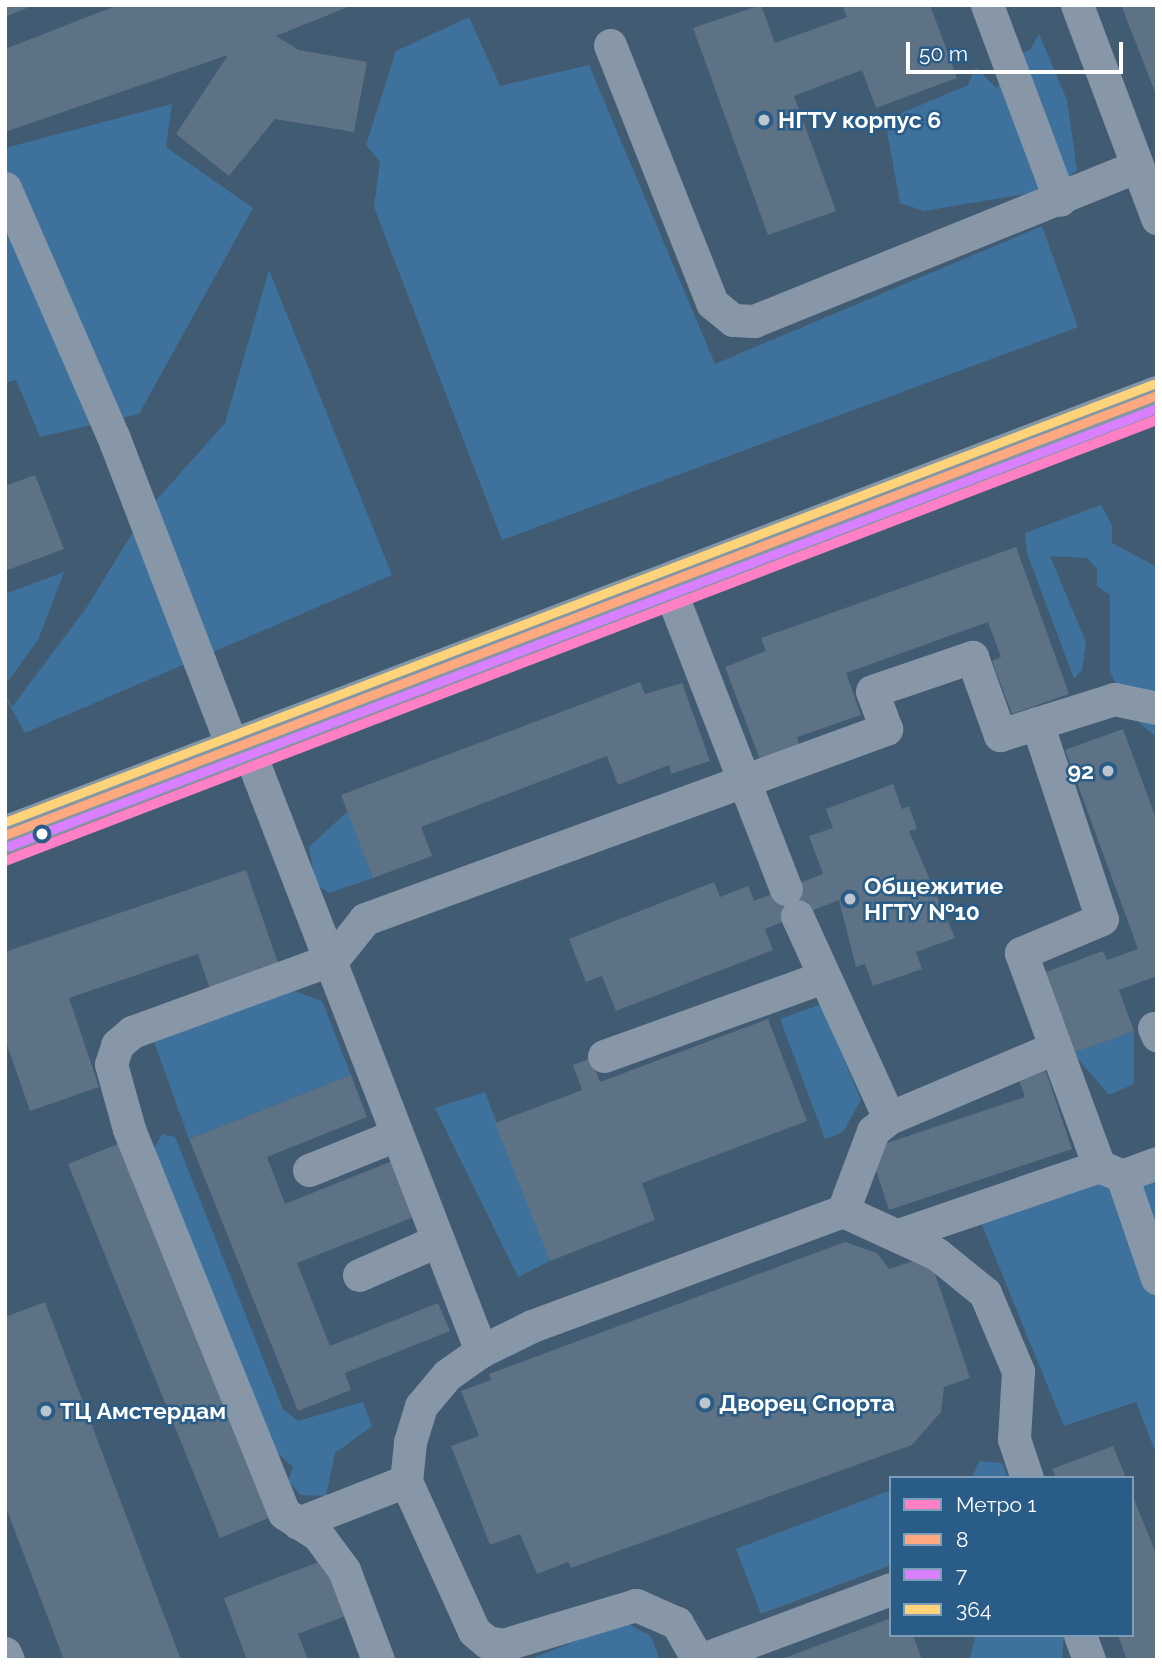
<!DOCTYPE html>
<html>
<head>
<meta charset="utf-8">
<style>
  body { margin:0 }
  #map { position:relative; width:1162px; height:1665px; overflow:hidden; background:#405b72; font-family:Raleway,sans-serif }
  div>[style] { position:absolute }
  .green>* { inset:0; background:#3e729d }
  .building>* { inset:0; background:#5d7284 }
  .minor>* { height:33px; margin:-16.5px; padding:0 16.5px; transform-origin:16.5px; border-radius:16.5px; background:#8797a8 }
  .major>* { height:38px; margin:-19px; padding:0 19px; transform-origin:19px; border-radius:19px; background:#8596a5 }
  .bus-1>* { height:9px; margin:-4.5px; padding:0 4.5px; transform-origin:4.5px; border-radius:4.5px; background:#ffa980 }
  .bus-2>* { height:9px; margin:-4.5px; padding:0 4.5px; transform-origin:4.5px; border-radius:4.5px; background:#d880ff }
  .bus-3>* { height:9px; margin:-4.5px; padding:0 4.5px; transform-origin:4.5px; border-radius:4.5px; background:#ffd37a }
  .metro-1>* { height:10px; margin:-5px; padding:0 5px; transform-origin:5px; border-radius:5px; background:#ff80c5 }
  .dots>* { width:19px; height:19px; translate:-50% -50%; box-sizing:border-box; border:4px solid #2a5c88; border-radius:50% }
  span { translate:-50% -50%; white-space:nowrap; text-align:center; line-height:1.15; -webkit-text-stroke:5px #2a5c88; paint-order:stroke }
  .poi-label { font-size:23px; color:#fff; font-weight:700 }
  .left { translate:0 -50%; text-align:left }
  .right { translate:-100% -50%; text-align:right }
  .frame { position:absolute; inset:0; border:7px solid #fff; pointer-events:none }
  .legend { position:absolute; left:889px; top:1476px; width:245px; height:161px; box-sizing:border-box; background:#2a5c88; border:2px solid #7f9db8; margin:0; padding:9px 12px; list-style:none; font-size:21px; color:#fff }
  .legend li { display:flex; align-items:center; gap:14px; height:35px }
  .legend b { width:35px; border:2px solid #7f9db8 }
  .scale { position:absolute; left:906px; top:42px; width:217px; height:32px; box-sizing:border-box; border:4px solid #fff; border-top:0; padding-left:9px; font-size:21px; line-height:24px; white-space:nowrap; color:#fff; -webkit-text-stroke:5px #2a5c88; paint-order:stroke }
</style>
</head>
<body>
<div id="map">
  <div class="green">
    <div style="clip-path:polygon(469px 17px,500px 86px,589px 65px,715px 364px,1042px 226px,1078px 327px,502px 540px,374px 207px,380px 162px,366px 145px,396px 51px)"></div>
    <div style="clip-path:polygon(1039px 34px,1067px 100px,1077px 170px,1055px 189px,924px 211px,900px 203px,885px 120px,968px 85px,976px 67px,996px 88px,1007px 76px,1010px 58px,1030px 50px)"></div>
    <div style="clip-path:polygon(172px 104px,166px 147px,253px 208px,139px 414px,40px 437px,16px 380px,5px 383px,5px 148px)"></div>
    <div style="clip-path:polygon(269px 270px,392px 575px,25px 733px,5px 697px,5px 692px,12px 707px,87px 607px,144px 514px,225px 423px)"></div>
    <div style="clip-path:polygon(1101px 505px,1112px 525px,1112px 543px,1155px 566px,1157px 738px,1134px 718px,1110px 672px,1110px 595px,1097px 586px,1097px 569px,1087px 558px,1050px 556px,1086px 642px,1082px 670px,1074px 679px,1027px 553px,1025px 533px)"></div>
    <div style="clip-path:polygon(64px 572px,38px 640px,5px 685px,5px 594px)"></div>
    <div style="clip-path:polygon(348px 811px,373px 878px,329px 893px,315px 883px,309px 847px)"></div>
    <div style="clip-path:polygon(288px 989px,322px 1001px,351px 1075px,189px 1139px,153px 1039px)"></div>
    <div style="clip-path:polygon(821px 1004px,861px 1100px,843px 1132px,825px 1139px,780px 1019px)"></div>
    <div style="clip-path:polygon(1134px 1031px,1134px 1084px,1109px 1095px,1073px 1053px)"></div>
    <div style="clip-path:polygon(485px 1092px,550px 1261px,518px 1277px,435px 1108px)"></div>
    <div style="clip-path:polygon(162px 1134px,175px 1137px,283px 1409px,298px 1421px,363px 1402px,372px 1426px,335px 1453px,326px 1496px,301px 1495px,288px 1481px,293px 1467px,272px 1448px,152px 1153px)"></div>
    <div style="clip-path:polygon(1104px 1172px,1157px 1177px,1157px 1456px,1136px 1402px,1064px 1426px,978px 1215px)"></div>
    <div style="clip-path:polygon(980px 1461px,1002px 1463px,1008px 1478px,971px 1478px)"></div>
    <div style="clip-path:polygon(891px 1490px,891px 1565px,761px 1614px,736px 1549px)"></div>
    <div style="clip-path:polygon(624px 1622px,651px 1636px,660px 1660px,528px 1660px)"></div>
    <div style="clip-path:polygon(976px 1635px,1064px 1635px,1062px 1660px,969px 1660px)"></div>
  </div>
  <div class="building">
    <div style="clip-path:polygon(5px 5px,34px 5px,5px 17px)"></div>
    <div style="clip-path:polygon(118px 5px,353px 5px,276px 36px,299px 50px,367px 62px,354px 132px,275px 119px,229px 176px,176px 134px,228px 55px,5px 132px,5px 49px)"></div>
    <div style="clip-path:polygon(761px 5px,775px 43px,847px 17px,842px 5px,930px 5px,957px 78px,876px 108px,862px 70px,794px 96px,836px 211px,768px 235px,693px 28px)"></div>
    <div style="clip-path:polygon(1121px 5px,1157px 5px,1157px 97px)"></div>
    <div style="clip-path:polygon(35px 475px,64px 549px,5px 571px,5px 486px)"></div>
    <div style="clip-path:polygon(1016px 547px,1069px 694px,1012px 714px,992px 661px,1001px 657px,988px 622px,846px 673px,861px 715px,797px 737px,800px 746px,761px 762px,725px 667px,766px 651px,761px 638px)"></div>
    <div style="clip-path:polygon(640px 682px,645px 694px,682px 683px,710px 761px,671px 774px,669px 765px,618px 785px,607px 756px,421px 827px,432px 856px,373px 878px,341px 795px)"></div>
    <div style="clip-path:polygon(1123px 729px,1157px 821px,1157px 976px,1119px 990px,1134px 1031px,1073px 1053px,1043px 973px,1103px 951px,1107px 960px,1138px 949px,1065px 750px)"></div>
    <div style="clip-path:polygon(893px 784px,902px 809px,909px 806px,917px 829px,909px 831px,955px 938px,916px 952px,922px 969px,873px 986px,865px 964px,856px 967px,839px 900px,765px 929px,773px 950px,616px 1011px,602px 976px,586px 982px,569px 939px,714px 882px,720px 897px,748px 886px,754px 901px,823px 874px,809px 836px,833px 828px,826px 809px)"></div>
    <div style="clip-path:polygon(246px 870px,279px 966px,210px 989px,198px 954px,69px 998px,99px 1087px,30px 1111px,5px 1039px,5px 952px)"></div>
    <div style="clip-path:polygon(768px 1019px,807px 1121px,642px 1183px,655px 1220px,550px 1261px,495px 1123px,582px 1090px,573px 1065px,591px 1058px,600px 1082px)"></div>
    <div style="clip-path:polygon(1043px 1063px,1072px 1149px,889px 1210px,869px 1149px,1025px 1097px,1016px 1072px)"></div>
    <div style="clip-path:polygon(351px 1075px,367px 1117px,267px 1157px,285px 1204px,392px 1161px,414px 1217px,297px 1263px,330px 1346px,438px 1303px,450px 1331px,345px 1373px,351px 1390px,298px 1411px,189px 1139px)"></div>
    <div style="clip-path:polygon(118px 1144px,269px 1518px,220px 1538px,68px 1164px)"></div>
    <div style="clip-path:polygon(845px 1242px,877px 1253px,889px 1269px,929px 1256px,970px 1378px,944px 1387px,941px 1412px,912px 1445px,571px 1568px,568px 1562px,537px 1574px,520px 1534px,490px 1545px,451px 1446px,479px 1436px,461px 1391px,491px 1380px,489px 1374px)"></div>
    <div style="clip-path:polygon(45px 1302px,181px 1660px,64px 1660px,5px 1505px,5px 1317px)"></div>
    <div style="clip-path:polygon(1113px 1446px,1126px 1478px,1056px 1478px,1052px 1469px)"></div>
    <div style="clip-path:polygon(1132px 1494px,1157px 1556px,1157px 1660px,1127px 1660px,1118px 1635px,1132px 1635px)"></div>
    <div style="clip-path:polygon(324px 1560px,345px 1616px,298px 1634px,308px 1660px,247px 1660px,224px 1598px)"></div>
    <div style="clip-path:polygon(891px 1618px,891px 1635px,913px 1635px,922px 1660px,779px 1660px)"></div>
  </div>
  <div class="minor">
    <div style="left:987px;top:5px;width:208px;rotate:69.5deg"></div>
    <div style="left:1077px;top:5px;width:228px;rotate:69.4deg"></div>
    <div style="left:610px;top:45px;width:277px;rotate:68.4deg"></div>
    <div style="left:712px;top:303px;width:27px;rotate:39deg"></div>
    <div style="left:733px;top:320px;width:21px;rotate:3deg"></div>
    <div style="left:754px;top:321px;width:411px;rotate:-22deg"></div>
    <div style="left:5px;top:188px;width:270px;rotate:66.5deg"></div>
    <div style="left:113px;top:436px;width:337px;rotate:69deg"></div>
    <div style="left:668px;top:585px;width:326px;rotate:68.8deg"></div>
    <div style="left:1037px;top:723px;width:206px;rotate:71.7deg"></div>
    <div style="left:1102px;top:919px;width:88px;rotate:157.2deg"></div>
    <div style="left:1021px;top:953px;width:227px;rotate:69.9deg"></div>
    <div style="left:1099px;top:1166px;width:25px;rotate:23deg"></div>
    <div style="left:247px;top:746px;width:649px;rotate:68.85deg"></div>
    <div style="left:797px;top:916px;width:222px;rotate:65.5deg"></div>
    <div style="left:889px;top:1118px;width:21px;rotate:141deg"></div>
    <div style="left:873px;top:1131px;width:85px;rotate:110.6deg"></div>
    <div style="left:843px;top:1211px;width:103px;rotate:24.6deg"></div>
    <div style="left:937px;top:1254px;width:62px;rotate:39.1deg"></div>
    <div style="left:985px;top:1293px;width:85px;rotate:67.1deg"></div>
    <div style="left:1018px;top:1371px;width:68px;rotate:93.4deg"></div>
    <div style="left:1014px;top:1439px;width:41px;rotate:71.6deg"></div>
    <div style="left:1154px;top:1028px;width:8px;rotate:67deg"></div>
    <div style="left:604px;top:1056px;width:233px;rotate:-19.8deg"></div>
    <div style="left:889px;top:1118px;width:179px;rotate:-23deg"></div>
    <div style="left:1157px;top:1163px;width:37px;rotate:160deg"></div>
    <div style="left:1122px;top:1176px;width:108px;rotate:71.1deg"></div>
    <div style="left:309px;top:1170px;width:94px;rotate:-21.9deg"></div>
    <div style="left:898px;top:1235px;width:213px;rotate:-18.9deg"></div>
    <div style="left:359px;top:1275px;width:85px;rotate:-23.6deg"></div>
    <div style="left:298px;top:1523px;width:116px;rotate:-21.3deg"></div>
    <div style="left:1080px;top:1635px;width:27px;rotate:70deg"></div>
    <div style="left:5px;top:1653px;width:8px;rotate:67deg"></div>
    <div style="left:378px;top:1660px;width:96px;rotate:-110.7deg"></div>
    <div style="left:344px;top:1570px;width:44px;rotate:-126.6deg"></div>
    <div style="left:318px;top:1535px;width:40px;rotate:-147.1deg"></div>
    <div style="left:284px;top:1513px;width:414px;rotate:-112deg"></div>
    <div style="left:129px;top:1129px;width:67px;rotate:-105.5deg"></div>
    <div style="left:111px;top:1064px;width:20px;rotate:-72deg"></div>
    <div style="left:117px;top:1045px;width:20px;rotate:-41deg"></div>
    <div style="left:132px;top:1032px;width:214px;rotate:-20deg"></div>
    <div style="left:333px;top:959px;width:51px;rotate:-51.3deg"></div>
    <div style="left:365px;top:919px;width:555px;rotate:-20.04deg"></div>
    <div style="left:886px;top:729px;width:40px;rotate:-110.2deg"></div>
    <div style="left:872px;top:691px;width:106px;rotate:-18.8deg"></div>
    <div style="left:972px;top:657px;width:83px;rotate:70.3deg"></div>
    <div style="left:1000px;top:735px;width:120px;rotate:-17.5deg"></div>
    <div style="left:1114px;top:699px;width:44px;rotate:11.8deg"></div>
    <div style="left:698px;top:1660px;width:43px;rotate:-119.6deg"></div>
    <div style="left:677px;top:1623px;width:45px;rotate:-156.3deg"></div>
    <div style="left:636px;top:1605px;width:139px;rotate:163.3deg"></div>
    <div style="left:503px;top:1645px;width:16px;rotate:-169deg"></div>
    <div style="left:487px;top:1642px;width:17px;rotate:-140deg"></div>
    <div style="left:474px;top:1631px;width:165px;rotate:-114.4deg"></div>
    <div style="left:406px;top:1481px;width:39px;rotate:-84deg"></div>
    <div style="left:410px;top:1442px;width:38px;rotate:-73deg"></div>
    <div style="left:421px;top:1406px;width:40px;rotate:-50deg"></div>
    <div style="left:447px;top:1375px;width:42px;rotate:-35.2deg"></div>
    <div style="left:481px;top:1351px;width:57px;rotate:-26.1deg"></div>
    <div style="left:532px;top:1326px;width:332px;rotate:-20.3deg"></div>
    <div style="left:700px;top:1660px;width:204px;rotate:-20.4deg"></div>
  </div>
  <div class="major">
    <div style="left:5px;top:835px;width:1233px;rotate:-20.9deg"></div>
  </div>
  <div class="bus-1">
    <div style="left:5px;top:835px;width:1233px;rotate:-20.9deg"></div>
  </div>
  <div class="bus-2">
    <div style="left:9px;top:846px;width:1229px;rotate:-20.88deg"></div>
  </div>
  <div class="bus-3">
    <div style="left:5px;top:822px;width:1229px;rotate:-20.88deg"></div>
  </div>
  <div class="metro-1">
    <div style="left:5px;top:861px;width:1234px;rotate:-20.95deg"></div>
  </div>
  <div class="dots">
    <div style="left:764px;top:120px;background:#bcc6ce"></div>
    <div style="left:1108px;top:771px;background:#bcc6ce"></div>
    <div style="left:42px;top:834px;background:#fff"></div>
    <div style="left:850px;top:899px;background:#bcc6ce"></div>
    <div style="left:705px;top:1403px;background:#bcc6ce"></div>
    <div style="left:46px;top:1411px;background:#bcc6ce"></div>
  </div>
  <div class="poi-label">
    <span class="left" style="left:778px;top:120px">НГТУ корпус 6</span>
    <span class="right" style="left:1094px;top:771px">92</span>
    <span class="left" style="left:864px;top:899px">Общежитие<br>НГТУ №10</span>
    <span class="left" style="left:719px;top:1403px">Дворец Спорта</span>
    <span class="left" style="left:60px;top:1411px">ТЦ Амстердам</span>
  </div>
  <div class="frame"></div>
  <ul class="legend">
  <li><b style="height:9px;background:#ff80c5"></b>Метро 1</li>
  <li><b style="height:9px;background:#ffa980"></b>8</li>
  <li><b style="height:9px;background:#d880ff"></b>7</li>
  <li><b style="height:9px;background:#ffd37a"></b>364</li>
  </ul>
  <div class="scale">50 m</div>
</div>
</body>
</html>
